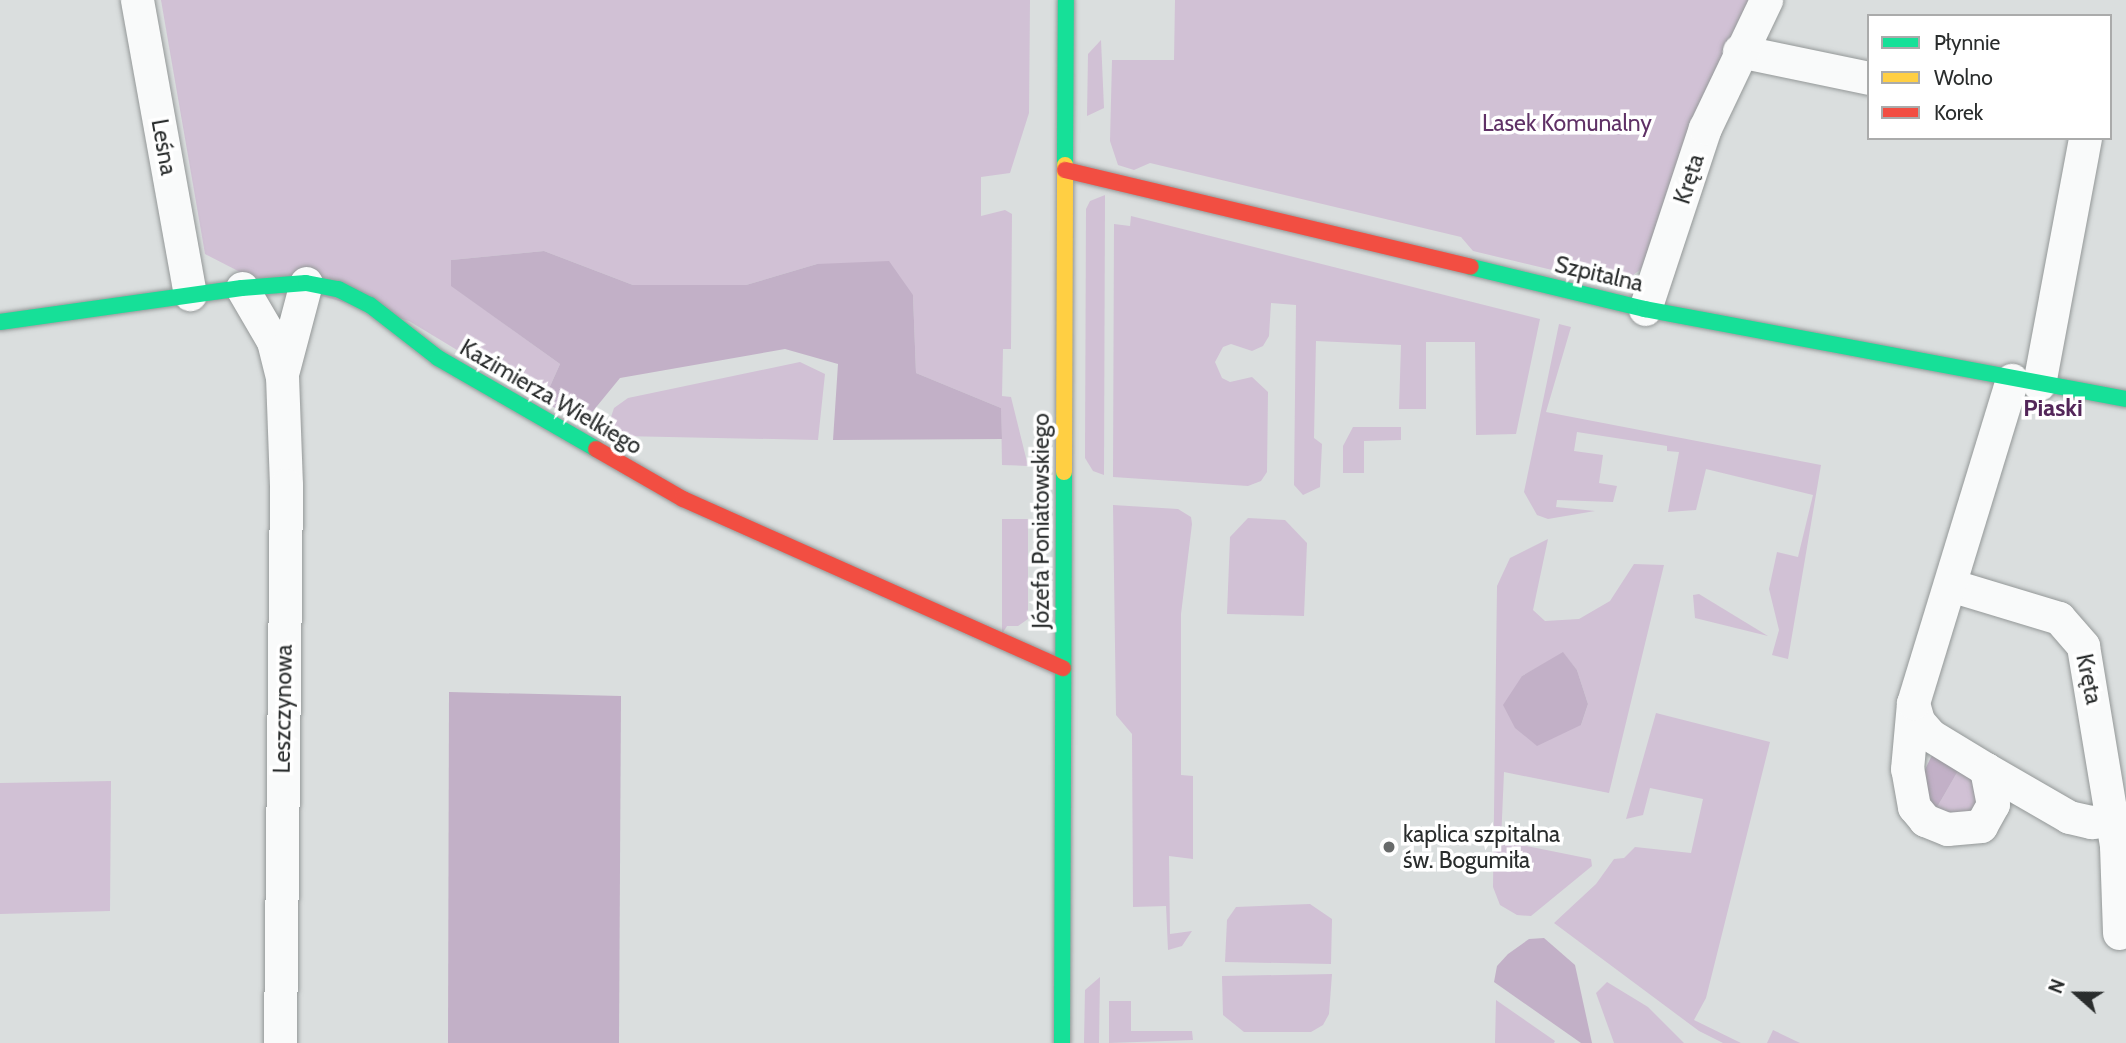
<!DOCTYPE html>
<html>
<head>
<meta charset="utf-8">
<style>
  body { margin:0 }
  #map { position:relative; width:2126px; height:1043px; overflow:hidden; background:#dadede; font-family:Cabin,sans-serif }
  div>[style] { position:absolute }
  .green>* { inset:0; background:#d1c1d5 }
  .forest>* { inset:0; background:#c2b0c7 }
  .roads { filter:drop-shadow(0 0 2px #949898) drop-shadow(0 0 2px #949898) }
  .street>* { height:33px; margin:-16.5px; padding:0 16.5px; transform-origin:16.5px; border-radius:16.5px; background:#f9fafa }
  .fast>* { height:16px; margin:-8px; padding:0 8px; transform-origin:8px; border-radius:8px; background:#16e098 }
  .slow>* { height:16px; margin:-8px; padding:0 8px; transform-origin:8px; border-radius:8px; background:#ffcf43 }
  .jam>* { height:16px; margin:-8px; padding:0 8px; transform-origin:8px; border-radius:8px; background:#f24e42 }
  .dots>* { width:19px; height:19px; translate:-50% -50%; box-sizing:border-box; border:4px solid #fff; border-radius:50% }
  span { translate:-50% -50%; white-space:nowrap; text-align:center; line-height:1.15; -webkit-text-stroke:7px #fff; paint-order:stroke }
  .park-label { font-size:23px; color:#5f3166 }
  .street-label { font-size:23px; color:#2a2d2d }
  .poi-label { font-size:23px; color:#2a2d2d }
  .left { translate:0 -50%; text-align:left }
  .neighbourhood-label { font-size:24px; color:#532659; font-weight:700 }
  .legend { position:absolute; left:1867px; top:14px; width:245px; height:126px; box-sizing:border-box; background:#fff; border:2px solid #aaabab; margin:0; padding:9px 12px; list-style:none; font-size:21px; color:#2a2d2d }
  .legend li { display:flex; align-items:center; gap:14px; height:35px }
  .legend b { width:35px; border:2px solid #aaabab }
  .north { position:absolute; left:2042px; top:959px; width:70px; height:70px; -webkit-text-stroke:5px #fff; paint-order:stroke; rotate:291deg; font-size:19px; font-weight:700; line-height:28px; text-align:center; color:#2a2d2d }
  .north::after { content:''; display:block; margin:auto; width:24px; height:32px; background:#2a2d2d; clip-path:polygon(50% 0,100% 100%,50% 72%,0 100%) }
</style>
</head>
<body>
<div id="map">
  <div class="green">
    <div style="clip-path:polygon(161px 0,1030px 0,1029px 113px,1010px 173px,981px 177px,981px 216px,1005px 210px,1012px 214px,1011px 349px,1003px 349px,1002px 396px,1011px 397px,1028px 466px,1002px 465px,1001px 408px,916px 373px,913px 295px,817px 264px,746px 285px,633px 285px,544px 251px,451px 260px,452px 286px,560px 364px,543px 402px,409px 321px,242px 273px,205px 254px)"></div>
    <div style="clip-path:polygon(1175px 0,1755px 0,1725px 59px,1641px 269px,1619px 286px,1473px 251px,1461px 237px,1150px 163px,1134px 170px,1118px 165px,1110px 141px,1112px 60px,1174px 60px)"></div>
    <div style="clip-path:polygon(1101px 40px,1104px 108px,1087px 116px,1088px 54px)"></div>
    <div style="clip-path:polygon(1105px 195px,1104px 475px,1093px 471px,1085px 458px,1086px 209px,1090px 201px)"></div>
    <div style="clip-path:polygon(1131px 216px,1540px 319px,1516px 434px,1476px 435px,1475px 342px,1426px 342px,1426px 409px,1399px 409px,1401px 345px,1316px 341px,1314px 438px,1322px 444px,1320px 487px,1303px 495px,1294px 485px,1296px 305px,1271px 303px,1269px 336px,1263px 346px,1252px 351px,1231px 344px,1223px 347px,1215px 362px,1222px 378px,1230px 382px,1252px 377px,1268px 392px,1267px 472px,1261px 481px,1248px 486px,1113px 477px,1114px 224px,1130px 226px)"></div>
    <div style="clip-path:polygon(1559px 324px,1571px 327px,1546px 412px,1821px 465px,1788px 659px,1772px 655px,1779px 630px,1769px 589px,1777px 552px,1798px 557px,1813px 495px,1706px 469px,1696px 510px,1668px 512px,1679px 452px,1667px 451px,1667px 446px,1577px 432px,1574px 451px,1603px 455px,1599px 483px,1617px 486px,1613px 502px,1557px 500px,1556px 507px,1595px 511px,1548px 519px,1537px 515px,1524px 492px)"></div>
    <div style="clip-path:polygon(800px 362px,825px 374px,818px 440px,621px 436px,617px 445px,607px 429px,614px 408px,628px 398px)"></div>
    <div style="clip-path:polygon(1353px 427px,1401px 427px,1401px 440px,1364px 441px,1364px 473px,1343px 473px,1343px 446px)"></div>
    <div style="clip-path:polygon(1113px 505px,1178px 509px,1191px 517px,1192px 524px,1181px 614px,1181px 775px,1193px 776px,1193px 859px,1169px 856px,1170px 934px,1192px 931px,1182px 946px,1168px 950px,1166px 906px,1133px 907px,1132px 734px,1116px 715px)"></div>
    <div style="clip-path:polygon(1248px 518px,1285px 520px,1307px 543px,1304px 616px,1227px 614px,1230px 537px)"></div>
    <div style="clip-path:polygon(1002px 519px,1028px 519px,1028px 619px,1018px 626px,1007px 626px,1002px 634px)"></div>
    <div style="clip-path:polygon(evenodd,1548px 539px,1533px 610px,1545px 621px,1579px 619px,1610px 601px,1634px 564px,1664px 565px,1609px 793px,1504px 772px,1501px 841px,1591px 859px,1592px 866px,1531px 916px,1517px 915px,1500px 905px,1493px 887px,1497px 586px,1510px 558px,1548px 539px,1563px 653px,1577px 670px,1588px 704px,1581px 725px,1522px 676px,1563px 653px)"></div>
    <div style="clip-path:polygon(1699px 594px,1768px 636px,1695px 618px,1693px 595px)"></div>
    <div style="clip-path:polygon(1656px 713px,1770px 742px,1706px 998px,1694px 1020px,1741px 1043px,1723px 1043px,1699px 1031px,1554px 923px,1596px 884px,1614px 859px,1624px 858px,1635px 847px,1691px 853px,1703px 799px,1650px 788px,1643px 815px,1626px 819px)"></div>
    <div style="clip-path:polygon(1962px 764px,1971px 770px,1982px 810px,1932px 816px)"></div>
    <div style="clip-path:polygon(111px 781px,110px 911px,0 914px,0 783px)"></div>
    <div style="clip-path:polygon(1310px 904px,1332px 919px,1331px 964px,1225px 962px,1227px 920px,1236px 907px)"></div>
    <div style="clip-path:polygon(1332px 974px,1329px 1014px,1323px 1025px,1311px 1032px,1244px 1032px,1223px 1015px,1222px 976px)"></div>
    <div style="clip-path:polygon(1100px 977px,1099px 1043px,1084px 1043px,1085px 990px)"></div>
    <div style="clip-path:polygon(1607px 982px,1648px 1007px,1684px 1043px,1614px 1043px,1596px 993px)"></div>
    <div style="clip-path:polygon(1496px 1000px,1555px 1041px,1554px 1043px,1495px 1043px)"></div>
    <div style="clip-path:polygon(1109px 1001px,1131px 1001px,1131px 1031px,1192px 1031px,1193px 1040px,1109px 1043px)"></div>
    <div style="clip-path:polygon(1773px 1030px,1800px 1043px,1767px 1043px)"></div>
  </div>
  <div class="forest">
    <div style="clip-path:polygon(544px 251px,633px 285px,746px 285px,817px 264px,889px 261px,913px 295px,916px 373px,1001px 408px,1002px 439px,833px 440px,838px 364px,785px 349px,620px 378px,584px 422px,543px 402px,560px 364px,451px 286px,451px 260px)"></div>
    <div style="clip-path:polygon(1563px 652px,1577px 670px,1588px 704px,1581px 725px,1537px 746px,1515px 728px,1503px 705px,1522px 676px)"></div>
    <div style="clip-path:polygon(449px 692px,621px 696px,619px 1043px,448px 1043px)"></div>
    <div style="clip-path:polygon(1936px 747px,1962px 764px,1932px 816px,1915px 790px)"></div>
    <div style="clip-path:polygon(1544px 938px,1575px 965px,1592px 1043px,1581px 1043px,1494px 982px,1497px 966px,1508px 954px,1529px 939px)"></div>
  </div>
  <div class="roads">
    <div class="street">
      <div style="left:137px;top:0;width:299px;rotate:79.8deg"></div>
      <div style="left:1739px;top:51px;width:133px;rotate:11.7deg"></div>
      <div style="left:242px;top:288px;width:61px;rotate:59.7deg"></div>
      <div style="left:273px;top:341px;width:36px;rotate:76deg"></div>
      <div style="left:282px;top:376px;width:109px;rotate:87.9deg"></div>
      <div style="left:286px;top:485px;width:558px;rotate:90.62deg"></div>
      <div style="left:1645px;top:309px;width:191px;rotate:-71.7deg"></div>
      <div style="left:1705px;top:128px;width:142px;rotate:-64.5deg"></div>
      <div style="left:283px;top:370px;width:90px;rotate:-75.2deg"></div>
      <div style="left:2039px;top:384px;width:250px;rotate:-79.4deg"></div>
      <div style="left:1950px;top:585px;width:114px;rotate:16.8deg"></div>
      <div style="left:2059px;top:618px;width:37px;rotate:49deg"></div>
      <div style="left:2083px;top:646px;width:203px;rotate:80.6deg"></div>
      <div style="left:2116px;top:846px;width:87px;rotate:88deg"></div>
      <div style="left:1913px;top:703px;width:19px;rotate:74deg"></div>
      <div style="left:1918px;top:721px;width:18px;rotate:49deg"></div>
      <div style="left:1930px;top:735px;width:66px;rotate:31.3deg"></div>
      <div style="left:1986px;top:769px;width:96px;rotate:30deg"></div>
      <div style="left:2069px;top:817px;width:23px;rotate:13deg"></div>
      <div style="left:2091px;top:822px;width:21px;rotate:-5deg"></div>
      <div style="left:1986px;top:769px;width:36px;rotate:79deg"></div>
      <div style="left:1993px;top:804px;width:25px;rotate:119deg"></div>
      <div style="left:1981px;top:826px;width:34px;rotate:175deg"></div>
      <div style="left:1947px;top:829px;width:24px;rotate:-158deg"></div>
      <div style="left:1925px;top:820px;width:17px;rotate:-130deg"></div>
      <div style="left:1914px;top:807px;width:39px;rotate:-100deg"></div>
      <div style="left:1907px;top:769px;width:66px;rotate:-84.8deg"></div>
      <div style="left:1913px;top:703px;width:338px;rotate:-73deg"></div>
    </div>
    <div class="fast">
      <div style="left:1065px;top:165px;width:165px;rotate:-89.7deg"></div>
      <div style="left:1471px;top:267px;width:179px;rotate:13.6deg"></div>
      <div style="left:1645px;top:309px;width:489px;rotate:10.6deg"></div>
      <div style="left:0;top:322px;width:244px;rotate:-8deg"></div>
      <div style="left:242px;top:288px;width:64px;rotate:-4.5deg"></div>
      <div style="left:306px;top:283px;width:33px;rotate:11deg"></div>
      <div style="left:338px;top:289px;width:36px;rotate:27deg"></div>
      <div style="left:370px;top:305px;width:86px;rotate:37.9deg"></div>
      <div style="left:438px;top:358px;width:182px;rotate:29.9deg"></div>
      <div style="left:1062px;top:1043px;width:571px;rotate:-89.8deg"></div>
    </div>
    <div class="slow">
      <div style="left:1064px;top:472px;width:307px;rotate:-89.8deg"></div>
    </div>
    <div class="jam">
      <div style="left:1065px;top:170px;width:417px;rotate:13.4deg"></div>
      <div style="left:596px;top:449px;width:100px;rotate:29.9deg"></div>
      <div style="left:683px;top:499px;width:416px;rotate:24deg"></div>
    </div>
  </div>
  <div class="dots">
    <div style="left:1389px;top:847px;background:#686b6b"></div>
  </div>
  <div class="park-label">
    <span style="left:1567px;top:123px">Lasek Komunalny</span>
  </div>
  <div class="street-label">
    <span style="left:164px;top:147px;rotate:80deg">Leśna</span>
    <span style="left:1689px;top:179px;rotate:-72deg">Kręta</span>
    <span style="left:1599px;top:274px;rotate:13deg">Szpitalna</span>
    <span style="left:551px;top:397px;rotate:30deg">Kazimierza Wielkiego</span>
    <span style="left:1041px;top:521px;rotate:-90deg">Józefa Poniatowskiego</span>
    <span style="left:2089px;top:679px;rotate:78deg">Kręta</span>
    <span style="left:283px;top:709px;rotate:-89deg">Leszczynowa</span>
  </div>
  <div class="poi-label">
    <span class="left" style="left:1403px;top:847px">kaplica szpitalna<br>św. Bogumiła</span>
  </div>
  <div class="neighbourhood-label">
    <span style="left:2053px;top:408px">Piaski</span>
  </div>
  <ul class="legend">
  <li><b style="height:9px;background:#16e098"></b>Płynnie</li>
  <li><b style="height:9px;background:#ffcf43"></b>Wolno</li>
  <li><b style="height:9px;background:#f24e42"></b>Korek</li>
  </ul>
  <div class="north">N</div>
</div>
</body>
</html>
